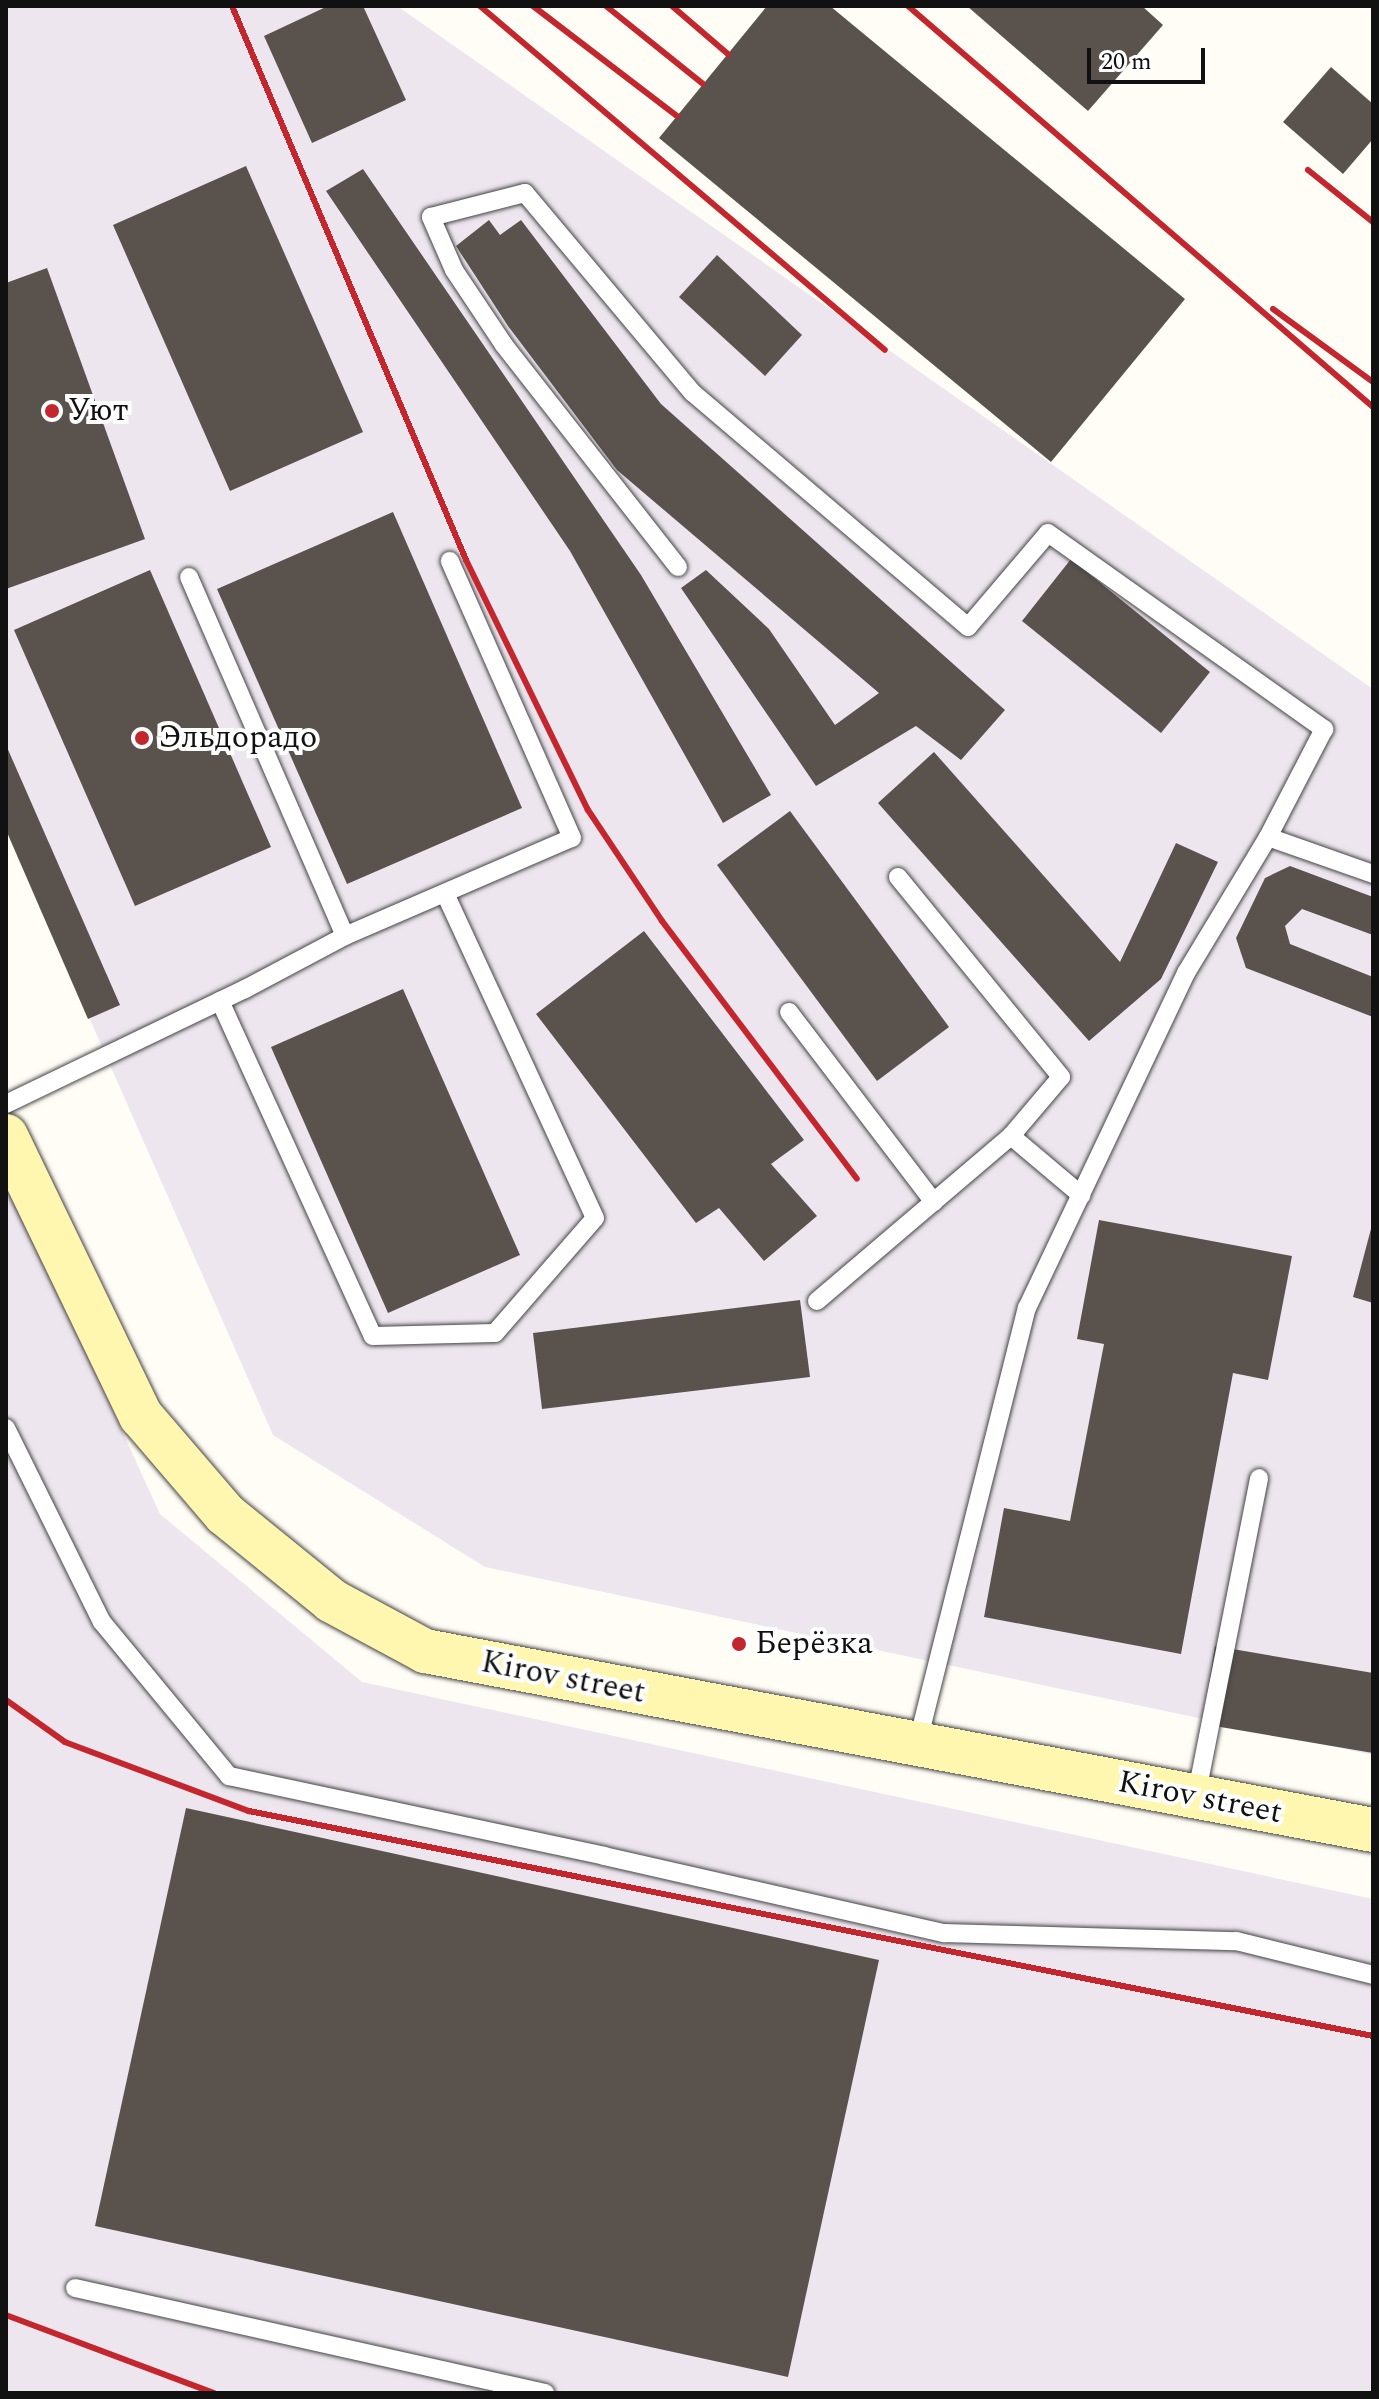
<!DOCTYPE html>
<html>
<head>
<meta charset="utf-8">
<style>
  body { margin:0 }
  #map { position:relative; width:1379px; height:2399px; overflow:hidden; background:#fffdf5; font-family:Spectral,serif }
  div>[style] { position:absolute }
  .industrial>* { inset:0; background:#eee6ef }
  .building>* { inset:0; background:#5a524d }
  .roads { filter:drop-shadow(0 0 2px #444) drop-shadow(0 0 2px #444) }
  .lane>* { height:18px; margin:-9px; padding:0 9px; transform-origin:9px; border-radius:9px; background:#fff }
  .secondary>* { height:44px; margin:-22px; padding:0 22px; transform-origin:22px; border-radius:22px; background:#fff6b0 }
  .rail>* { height:6px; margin:-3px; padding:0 3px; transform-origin:3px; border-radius:3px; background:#c4262e }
  .dots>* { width:22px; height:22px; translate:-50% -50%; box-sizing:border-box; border:4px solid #fff; border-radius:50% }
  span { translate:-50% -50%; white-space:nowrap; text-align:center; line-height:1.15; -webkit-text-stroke:8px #fff; paint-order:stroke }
  .poi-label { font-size:32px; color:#111 }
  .left { translate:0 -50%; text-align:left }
  .street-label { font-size:32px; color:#111 }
  .frame { position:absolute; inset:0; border:8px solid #111; pointer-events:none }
  .scale { position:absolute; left:1087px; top:48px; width:118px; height:36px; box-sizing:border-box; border:4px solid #111; border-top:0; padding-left:10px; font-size:24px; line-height:28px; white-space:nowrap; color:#111; -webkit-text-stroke:6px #fff; paint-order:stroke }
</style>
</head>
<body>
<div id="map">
  <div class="industrial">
    <div style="clip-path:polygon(6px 6px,397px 6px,1373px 689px,1373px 1755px,485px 1567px,273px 1435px,6px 829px)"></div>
    <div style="clip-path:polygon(6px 1177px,160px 1514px,362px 1682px,1373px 1899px,1373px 2393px,6px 2393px)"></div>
  </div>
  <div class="building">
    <div style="clip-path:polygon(328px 6px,363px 6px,406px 100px,312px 143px,264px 36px)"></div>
    <div style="clip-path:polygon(767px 6px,830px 6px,1185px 299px,1051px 462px,659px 138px)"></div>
    <div style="clip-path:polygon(967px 6px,1142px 6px,1163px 25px,1088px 111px)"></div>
    <div style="clip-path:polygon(1331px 67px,1373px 104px,1373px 139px,1343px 174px,1283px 122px)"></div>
    <div style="clip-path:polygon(246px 166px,363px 432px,230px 491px,113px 225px)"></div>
    <div style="clip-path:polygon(363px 169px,641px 575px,771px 795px,723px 823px,570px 551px,326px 191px)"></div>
    <div style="clip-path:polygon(489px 220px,500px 235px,521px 220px,661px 404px,1005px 710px,961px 760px,916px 726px,816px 786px,681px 588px,706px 570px,769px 629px,835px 725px,879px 693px,617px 470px,508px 326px,456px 246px)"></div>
    <div style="clip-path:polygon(717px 255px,802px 335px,765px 376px,679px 297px)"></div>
    <div style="clip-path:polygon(47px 268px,145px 539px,6px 589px,6px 283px)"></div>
    <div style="clip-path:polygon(393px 512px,522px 808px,347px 884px,217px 589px)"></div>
    <div style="clip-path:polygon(1071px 559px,1210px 672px,1161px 733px,1022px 621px)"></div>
    <div style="clip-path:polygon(150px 570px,271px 847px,135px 906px,14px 630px)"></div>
    <div style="clip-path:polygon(6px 745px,120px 1005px,88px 1019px,6px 830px)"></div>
    <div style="clip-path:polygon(934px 752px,1120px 962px,1176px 843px,1218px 862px,1161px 979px,1089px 1041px,878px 803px)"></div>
    <div style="clip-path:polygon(790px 811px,949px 1027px,877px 1081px,717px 865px)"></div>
    <div style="clip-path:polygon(1290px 866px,1373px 897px,1373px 935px,1302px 909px,1285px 926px,1290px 944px,1373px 977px,1373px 1017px,1246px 968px,1236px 938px,1265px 878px)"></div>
    <div style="clip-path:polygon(644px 931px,804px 1140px,771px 1164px,817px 1216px,764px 1261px,719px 1208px,696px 1223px,536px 1014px)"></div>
    <div style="clip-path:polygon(403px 989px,520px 1255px,388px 1313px,271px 1047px)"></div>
    <div style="clip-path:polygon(1099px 1220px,1292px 1256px,1268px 1380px,1233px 1373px,1181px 1654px,984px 1617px,1004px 1508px,1070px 1521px,1104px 1344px,1077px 1339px)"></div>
    <div style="clip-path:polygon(1372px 1225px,1373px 1226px,1373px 1303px,1353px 1297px)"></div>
    <div style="clip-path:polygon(800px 1300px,810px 1377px,542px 1409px,533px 1333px)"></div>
    <div style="clip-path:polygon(1215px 1646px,1373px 1673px,1373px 1753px,1203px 1724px)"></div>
    <div style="clip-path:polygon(186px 1808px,879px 1960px,788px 2377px,95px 2226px)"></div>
  </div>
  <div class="roads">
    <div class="lane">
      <div style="left:678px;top:567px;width:282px;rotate:-128.1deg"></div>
      <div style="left:504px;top:345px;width:90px;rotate:-123.7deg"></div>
      <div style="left:454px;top:270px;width:58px;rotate:-113.5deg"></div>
      <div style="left:431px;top:217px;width:97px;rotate:-14.3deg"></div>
      <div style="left:525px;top:193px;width:261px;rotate:50deg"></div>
      <div style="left:693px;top:393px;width:361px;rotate:40.4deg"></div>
      <div style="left:968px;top:627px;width:123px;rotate:-49.6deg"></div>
      <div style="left:1048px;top:533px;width:339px;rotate:35.4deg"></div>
      <div style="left:1324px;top:729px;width:122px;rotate:117.4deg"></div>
      <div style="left:189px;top:577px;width:391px;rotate:66.5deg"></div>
      <div style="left:898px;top:877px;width:258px;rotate:50.8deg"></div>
      <div style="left:1061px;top:1077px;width:77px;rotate:130.3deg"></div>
      <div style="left:1011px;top:1136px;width:92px;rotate:40.1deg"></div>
      <div style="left:220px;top:1001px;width:368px;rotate:65.5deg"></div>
      <div style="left:373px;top:1336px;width:122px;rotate:-1.4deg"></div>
      <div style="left:495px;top:1333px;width:152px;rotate:-49deg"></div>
      <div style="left:595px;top:1218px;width:358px;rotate:-114.8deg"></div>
      <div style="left:789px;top:1012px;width:239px;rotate:52.7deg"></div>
      <div style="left:6px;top:1104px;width:265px;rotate:-25.7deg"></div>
      <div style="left:245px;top:989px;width:113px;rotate:-27.9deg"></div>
      <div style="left:345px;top:936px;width:247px;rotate:-23.4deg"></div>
      <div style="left:572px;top:838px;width:303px;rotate:-113.8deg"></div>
      <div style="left:817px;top:1301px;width:255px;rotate:-40.4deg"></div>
      <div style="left:6px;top:1428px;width:216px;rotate:63.7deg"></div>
      <div style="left:102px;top:1622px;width:200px;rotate:50.5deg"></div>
      <div style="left:229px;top:1776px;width:383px;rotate:12deg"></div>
      <div style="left:604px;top:1856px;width:349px;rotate:12.8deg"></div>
      <div style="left:944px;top:1933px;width:292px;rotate:1.6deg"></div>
      <div style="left:1236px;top:1941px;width:141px;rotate:13.9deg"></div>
      <div style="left:917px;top:1745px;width:451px;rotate:-75.9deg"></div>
      <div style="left:1027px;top:1308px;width:371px;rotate:-64.6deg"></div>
      <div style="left:1186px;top:973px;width:159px;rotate:-58.9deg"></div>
      <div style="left:1268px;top:837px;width:111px;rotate:19.4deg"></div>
      <div style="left:1196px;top:1797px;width:325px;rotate:-78.8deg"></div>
      <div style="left:75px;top:2288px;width:482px;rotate:12.6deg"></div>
    </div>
    <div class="secondary">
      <div style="left:6px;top:1136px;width:311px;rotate:64.3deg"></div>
      <div style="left:141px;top:1416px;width:129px;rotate:49.4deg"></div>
      <div style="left:225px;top:1514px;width:138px;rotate:39.1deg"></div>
      <div style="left:332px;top:1601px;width:106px;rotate:28.3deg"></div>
      <div style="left:425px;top:1651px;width:965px;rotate:10.69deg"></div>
    </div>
  </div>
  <div class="rail">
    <div style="left:232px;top:6px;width:601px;rotate:67.1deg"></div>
    <div style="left:466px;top:560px;width:278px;rotate:64deg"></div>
    <div style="left:588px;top:810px;width:133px;rotate:56.3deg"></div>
    <div style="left:662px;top:921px;width:323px;rotate:52.9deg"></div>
    <div style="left:480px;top:6px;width:531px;rotate:40.34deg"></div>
    <div style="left:533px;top:6px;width:181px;rotate:37.4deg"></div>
    <div style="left:606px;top:6px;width:124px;rotate:38.8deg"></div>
    <div style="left:672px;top:6px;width:74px;rotate:40.6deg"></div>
    <div style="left:908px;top:6px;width:614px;rotate:40.77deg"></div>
    <div style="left:1308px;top:170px;width:83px;rotate:38.7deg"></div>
    <div style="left:1273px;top:309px;width:124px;rotate:36.1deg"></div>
    <div style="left:6px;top:1700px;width:72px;rotate:35.4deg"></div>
    <div style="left:65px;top:1742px;width:197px;rotate:20.6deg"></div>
    <div style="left:249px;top:1811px;width:1146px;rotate:11.32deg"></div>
    <div style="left:6px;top:2315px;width:222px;rotate:20.6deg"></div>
  </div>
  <div class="dots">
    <div style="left:52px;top:411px;background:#c4262e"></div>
    <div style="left:142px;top:738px;background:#c4262e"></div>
    <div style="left:739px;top:1644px;background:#c4262e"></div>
  </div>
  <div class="poi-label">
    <span class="left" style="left:68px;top:411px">Уют</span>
    <span class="left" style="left:158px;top:738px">Эльдорадо</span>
    <span class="left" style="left:755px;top:1644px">Берёзка</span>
  </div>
  <div class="street-label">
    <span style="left:563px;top:1678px;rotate:11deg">Kirov street</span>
    <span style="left:1200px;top:1798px;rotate:11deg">Kirov street</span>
  </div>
  <div class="frame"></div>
  <div class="scale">20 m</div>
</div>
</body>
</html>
